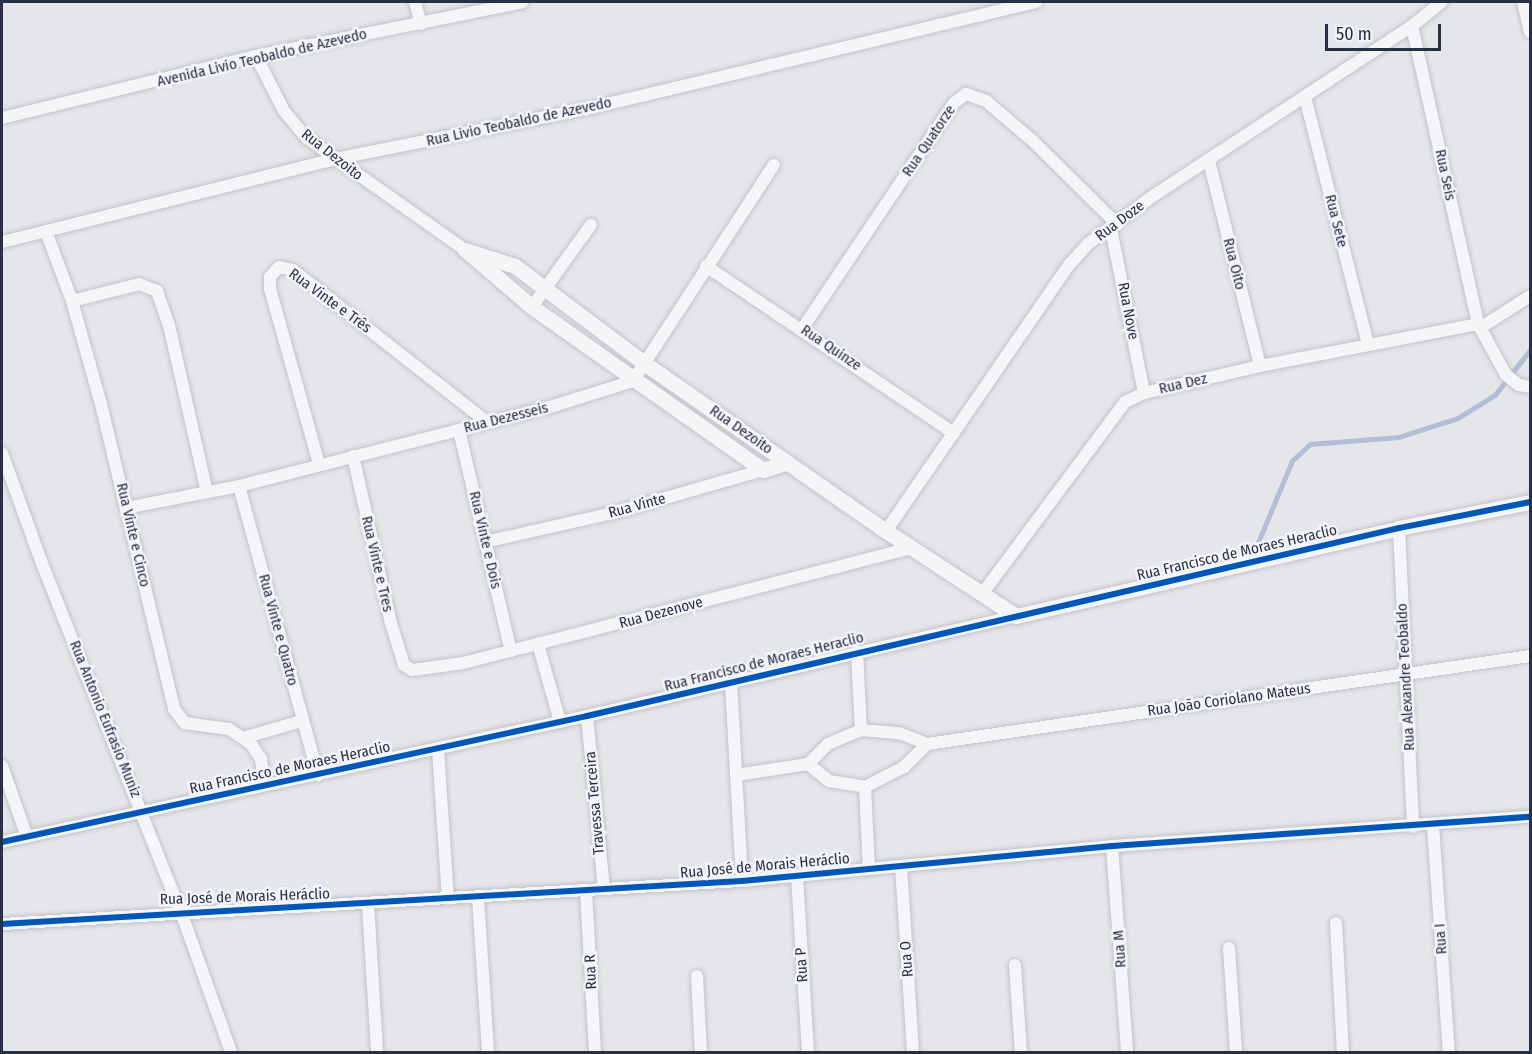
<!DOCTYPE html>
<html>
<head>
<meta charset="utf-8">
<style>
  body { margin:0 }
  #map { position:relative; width:1532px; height:1054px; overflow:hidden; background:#e5e6ea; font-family:"Fira Sans Condensed",sans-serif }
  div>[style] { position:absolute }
  .stream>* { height:4.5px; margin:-2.25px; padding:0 2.25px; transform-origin:2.25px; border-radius:2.25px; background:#b1bed6 }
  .roads { filter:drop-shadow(0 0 2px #c2c3c8) drop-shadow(0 0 2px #c2c3c8) }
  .minor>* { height:12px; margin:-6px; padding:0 6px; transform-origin:6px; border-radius:6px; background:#f4f5f7 }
  .tertiary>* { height:15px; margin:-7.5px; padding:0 7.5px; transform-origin:7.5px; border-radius:7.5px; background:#f4f5f7 }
  .cycleway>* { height:6px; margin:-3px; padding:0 3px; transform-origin:3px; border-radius:3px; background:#0057b8 }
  span { translate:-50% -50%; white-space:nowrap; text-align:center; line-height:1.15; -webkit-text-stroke:5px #f3f4f9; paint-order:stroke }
  .street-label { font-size:15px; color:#292f45 }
  .frame { position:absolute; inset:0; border:3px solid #292f45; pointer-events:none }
  .scale { position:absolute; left:1325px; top:24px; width:116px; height:27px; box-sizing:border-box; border:3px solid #292f45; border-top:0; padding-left:8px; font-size:18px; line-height:21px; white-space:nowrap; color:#292f45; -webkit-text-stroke:4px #f3f4f9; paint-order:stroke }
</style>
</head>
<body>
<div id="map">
  <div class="stream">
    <div style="left:1257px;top:545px;width:91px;rotate:-67.4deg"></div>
    <div style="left:1292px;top:461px;width:25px;rotate:-43deg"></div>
    <div style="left:1310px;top:444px;width:89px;rotate:-4.5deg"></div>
    <div style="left:1399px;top:437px;width:62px;rotate:-17.9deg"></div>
    <div style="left:1458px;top:418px;width:44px;rotate:-31.9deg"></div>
    <div style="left:1495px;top:395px;width:57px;rotate:-52.1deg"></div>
  </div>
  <div class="roads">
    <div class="minor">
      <div style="left:415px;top:2px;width:23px;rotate:75deg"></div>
      <div style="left:1523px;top:2px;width:31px;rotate:77deg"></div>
      <div style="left:1412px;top:26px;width:305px;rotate:77.5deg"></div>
      <div style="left:1478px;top:324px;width:58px;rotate:61.2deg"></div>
      <div style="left:1506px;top:375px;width:16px;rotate:38deg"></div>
      <div style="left:1519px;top:385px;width:11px;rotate:10deg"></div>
      <div style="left:256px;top:56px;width:62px;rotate:63deg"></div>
      <div style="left:284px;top:111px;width:35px;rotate:50deg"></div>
      <div style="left:307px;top:138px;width:194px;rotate:35.3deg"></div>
      <div style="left:1305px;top:97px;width:256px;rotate:75.7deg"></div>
      <div style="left:2px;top:118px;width:261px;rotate:-13.7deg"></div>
      <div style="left:256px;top:56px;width:272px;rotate:-11.4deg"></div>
      <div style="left:1209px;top:161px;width:211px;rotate:76deg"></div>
      <div style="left:1111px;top:229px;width:167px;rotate:78.6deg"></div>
      <div style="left:47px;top:234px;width:72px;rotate:69.5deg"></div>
      <div style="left:72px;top:301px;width:107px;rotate:74.3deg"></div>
      <div style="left:101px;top:404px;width:314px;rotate:76.5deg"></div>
      <div style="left:174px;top:709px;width:18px;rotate:52deg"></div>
      <div style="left:185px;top:723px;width:44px;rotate:7.8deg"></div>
      <div style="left:229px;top:729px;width:27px;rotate:34deg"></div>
      <div style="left:251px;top:744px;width:18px;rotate:56deg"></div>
      <div style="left:261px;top:759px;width:26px;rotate:83deg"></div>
      <div style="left:2px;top:242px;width:343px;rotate:-14deg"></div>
      <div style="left:335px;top:159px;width:265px;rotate:-11.3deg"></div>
      <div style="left:595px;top:107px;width:454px;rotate:-13.4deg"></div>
      <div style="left:706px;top:266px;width:299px;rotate:34deg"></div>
      <div style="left:72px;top:301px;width:69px;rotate:-14.2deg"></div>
      <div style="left:139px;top:284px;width:19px;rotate:21deg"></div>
      <div style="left:157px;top:291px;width:36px;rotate:71deg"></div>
      <div style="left:169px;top:325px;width:171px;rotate:77.2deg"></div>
      <div style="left:532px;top:307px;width:101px;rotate:-54.3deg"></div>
      <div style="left:1480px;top:328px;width:59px;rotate:-32.6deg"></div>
      <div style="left:802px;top:329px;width:272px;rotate:-56.1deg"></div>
      <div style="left:954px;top:103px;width:15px;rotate:-37deg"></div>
      <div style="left:966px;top:94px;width:21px;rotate:19deg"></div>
      <div style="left:986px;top:101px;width:63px;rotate:40.5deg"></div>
      <div style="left:1034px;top:142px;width:117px;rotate:44.7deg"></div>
      <div style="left:459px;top:430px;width:227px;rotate:76.8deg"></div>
      <div style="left:2px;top:453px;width:115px;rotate:70.1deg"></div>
      <div style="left:41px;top:561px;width:378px;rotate:68.3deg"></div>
      <div style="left:181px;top:912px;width:149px;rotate:70.3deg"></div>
      <div style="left:353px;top:456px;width:171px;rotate:77.2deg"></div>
      <div style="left:391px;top:623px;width:44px;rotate:72.8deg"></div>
      <div style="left:404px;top:665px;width:9px;rotate:32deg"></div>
      <div style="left:412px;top:670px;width:51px;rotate:-7.8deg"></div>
      <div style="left:463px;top:663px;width:463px;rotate:-14.4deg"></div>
      <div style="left:319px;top:464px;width:183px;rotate:-105.6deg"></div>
      <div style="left:270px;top:288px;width:11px;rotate:-90deg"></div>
      <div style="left:270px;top:277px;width:13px;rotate:-48deg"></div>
      <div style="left:279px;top:267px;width:14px;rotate:12deg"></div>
      <div style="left:293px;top:270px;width:246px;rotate:38.1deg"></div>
      <div style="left:239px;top:486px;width:300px;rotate:74.7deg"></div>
      <div style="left:126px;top:508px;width:115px;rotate:-11deg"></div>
      <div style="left:239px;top:486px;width:321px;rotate:-14.3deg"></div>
      <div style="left:550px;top:407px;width:87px;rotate:-17.4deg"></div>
      <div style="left:633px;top:381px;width:258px;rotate:-56.9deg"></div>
      <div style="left:1399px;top:528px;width:299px;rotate:87.3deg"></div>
      <div style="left:886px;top:531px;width:323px;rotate:-55.5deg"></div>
      <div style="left:1069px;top:265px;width:30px;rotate:-48deg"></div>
      <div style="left:1089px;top:243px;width:79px;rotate:-36.3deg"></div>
      <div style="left:1153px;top:196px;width:310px;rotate:-33.3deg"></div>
      <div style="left:1412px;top:26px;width:38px;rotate:-39deg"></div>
      <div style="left:485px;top:542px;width:131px;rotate:-12.8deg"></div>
      <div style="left:613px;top:513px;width:156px;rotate:-16deg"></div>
      <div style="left:982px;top:594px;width:239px;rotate:-53.3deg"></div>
      <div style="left:1125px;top:402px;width:21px;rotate:-25deg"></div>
      <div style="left:1144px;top:393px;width:119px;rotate:-13.1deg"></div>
      <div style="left:1260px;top:366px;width:222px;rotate:-10.9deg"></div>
      <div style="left:538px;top:644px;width:81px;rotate:74.2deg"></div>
      <div style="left:857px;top:652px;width:78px;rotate:87.1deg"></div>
      <div style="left:731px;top:683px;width:198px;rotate:86.8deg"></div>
      <div style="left:587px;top:716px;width:174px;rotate:84.4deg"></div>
      <div style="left:243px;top:738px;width:61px;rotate:-16.1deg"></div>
      <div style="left:438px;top:749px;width:150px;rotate:86.2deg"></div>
      <div style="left:808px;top:764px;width:27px;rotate:39deg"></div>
      <div style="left:829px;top:781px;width:36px;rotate:9deg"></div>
      <div style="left:865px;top:787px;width:44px;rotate:-27.1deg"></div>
      <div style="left:904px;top:767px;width:33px;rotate:-45deg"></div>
      <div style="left:2px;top:766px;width:75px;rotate:70.6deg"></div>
      <div style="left:736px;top:775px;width:73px;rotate:-8.7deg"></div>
      <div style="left:808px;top:764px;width:28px;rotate:-45deg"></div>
      <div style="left:828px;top:744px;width:36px;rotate:-23deg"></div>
      <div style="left:861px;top:730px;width:38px;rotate:5deg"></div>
      <div style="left:899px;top:733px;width:30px;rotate:21deg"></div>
      <div style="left:927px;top:744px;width:609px;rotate:-8.3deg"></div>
      <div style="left:865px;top:787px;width:82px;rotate:87.2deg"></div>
      <div style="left:1433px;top:826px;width:227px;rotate:86deg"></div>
      <div style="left:2px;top:842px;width:598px;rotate:-12.15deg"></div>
      <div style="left:587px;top:716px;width:441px;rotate:-13.1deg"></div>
      <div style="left:1112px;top:846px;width:207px;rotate:85.8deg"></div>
      <div style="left:901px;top:866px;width:186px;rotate:86.3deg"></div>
      <div style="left:797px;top:877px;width:175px;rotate:86.4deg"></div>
      <div style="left:586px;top:891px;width:161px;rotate:86.8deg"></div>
      <div style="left:478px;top:897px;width:155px;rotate:86.3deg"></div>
      <div style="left:368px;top:904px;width:148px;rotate:86.5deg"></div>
      <div style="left:1336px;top:923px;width:129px;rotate:86.9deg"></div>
      <div style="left:2px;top:924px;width:741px;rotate:-3.33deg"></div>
      <div style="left:742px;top:881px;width:372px;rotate:-5.4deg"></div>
      <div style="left:1112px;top:846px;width:419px;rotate:-4deg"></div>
      <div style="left:1229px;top:948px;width:104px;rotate:86.1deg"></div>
      <div style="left:1015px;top:965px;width:87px;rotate:86.1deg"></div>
      <div style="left:697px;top:976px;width:76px;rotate:87deg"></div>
    </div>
    <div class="tertiary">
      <div style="left:465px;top:250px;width:52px;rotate:17.7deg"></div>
      <div style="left:515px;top:266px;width:161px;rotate:36.9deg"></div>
      <div style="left:644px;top:363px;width:295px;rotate:34.8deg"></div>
      <div style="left:886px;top:531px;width:155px;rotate:33.2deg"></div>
      <div style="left:1016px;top:616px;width:393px;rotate:-12.9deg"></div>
      <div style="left:1399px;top:528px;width:134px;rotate:-11.2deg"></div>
      <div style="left:468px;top:252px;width:84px;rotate:40.7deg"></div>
      <div style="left:532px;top:307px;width:283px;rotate:35.2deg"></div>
      <div style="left:763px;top:470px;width:25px;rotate:-18deg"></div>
    </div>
  </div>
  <div class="cycleway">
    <div style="left:2px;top:842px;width:598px;rotate:-12.15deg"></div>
    <div style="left:587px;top:716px;width:833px;rotate:-13.04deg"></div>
    <div style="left:1399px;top:528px;width:134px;rotate:-11.2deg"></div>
    <div style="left:2px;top:924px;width:741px;rotate:-3.33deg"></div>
    <div style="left:742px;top:881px;width:372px;rotate:-5.4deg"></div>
    <div style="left:1112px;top:846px;width:419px;rotate:-4deg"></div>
  </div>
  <div class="street-label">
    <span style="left:262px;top:58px;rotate:-13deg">Avenida Livio Teobaldo de Azevedo</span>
    <span style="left:519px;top:122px;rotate:-12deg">Rua Livio Teobaldo de Azevedo</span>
    <span style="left:929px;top:141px;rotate:-56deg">Rua Quatorze</span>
    <span style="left:332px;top:155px;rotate:38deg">Rua Dezoito</span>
    <span style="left:1445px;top:175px;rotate:78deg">Rua Seis</span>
    <span style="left:1120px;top:221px;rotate:-37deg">Rua Doze</span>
    <span style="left:1336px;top:221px;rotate:76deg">Rua Sete</span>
    <span style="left:1234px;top:264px;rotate:76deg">Rua Oito</span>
    <span style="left:330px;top:301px;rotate:36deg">Rua Vinte e Três</span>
    <span style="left:1128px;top:311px;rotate:79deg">Rua Nove</span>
    <span style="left:831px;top:348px;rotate:34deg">Rua Quinze</span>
    <span style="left:1183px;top:384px;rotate:-13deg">Rua Dez</span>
    <span style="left:506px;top:418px;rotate:-14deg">Rua Dezesseis</span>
    <span style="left:741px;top:430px;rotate:35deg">Rua Dezoito</span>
    <span style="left:637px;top:506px;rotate:-15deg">Rua Vinte</span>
    <span style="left:133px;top:535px;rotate:77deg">Rua Vinte e Cinco</span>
    <span style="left:485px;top:540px;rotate:77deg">Rua Vinte e Dois</span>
    <span style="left:1237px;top:553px;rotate:-13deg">Rua Francisco de Moraes Heraclio</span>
    <span style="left:377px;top:564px;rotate:77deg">Rua Vinte e Tres</span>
    <span style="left:661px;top:613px;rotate:-15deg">Rua Dezenove</span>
    <span style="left:278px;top:630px;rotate:75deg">Rua Vinte e Quatro</span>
    <span style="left:764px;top:662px;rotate:-14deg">Rua Francisco de Moraes Heraclio</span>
    <span style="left:1406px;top:677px;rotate:-93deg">Rua Alexandre Teobaldo</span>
    <span style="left:1229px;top:700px;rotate:-8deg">Rua João Coriolano Mateus</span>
    <span style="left:105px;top:719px;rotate:68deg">Rua Antonio Eufrasio Muniz</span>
    <span style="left:290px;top:768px;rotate:-12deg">Rua Francisco de Moraes Heraclio</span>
    <span style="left:595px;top:803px;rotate:-95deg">Travessa Terceira</span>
    <span style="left:765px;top:866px;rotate:-5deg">Rua José de Morais Heráclio</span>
    <span style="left:245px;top:897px;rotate:-2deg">Rua José de Morais Heráclio</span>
    <span style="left:1441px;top:939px;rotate:-94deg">Rua I</span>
    <span style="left:1120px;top:949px;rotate:-94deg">Rua M</span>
    <span style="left:907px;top:959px;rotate:-94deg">Rua O</span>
    <span style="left:802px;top:965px;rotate:-94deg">Rua P</span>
    <span style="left:591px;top:972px;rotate:-93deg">Rua R</span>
  </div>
  <div class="frame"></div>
  <div class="scale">50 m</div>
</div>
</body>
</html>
